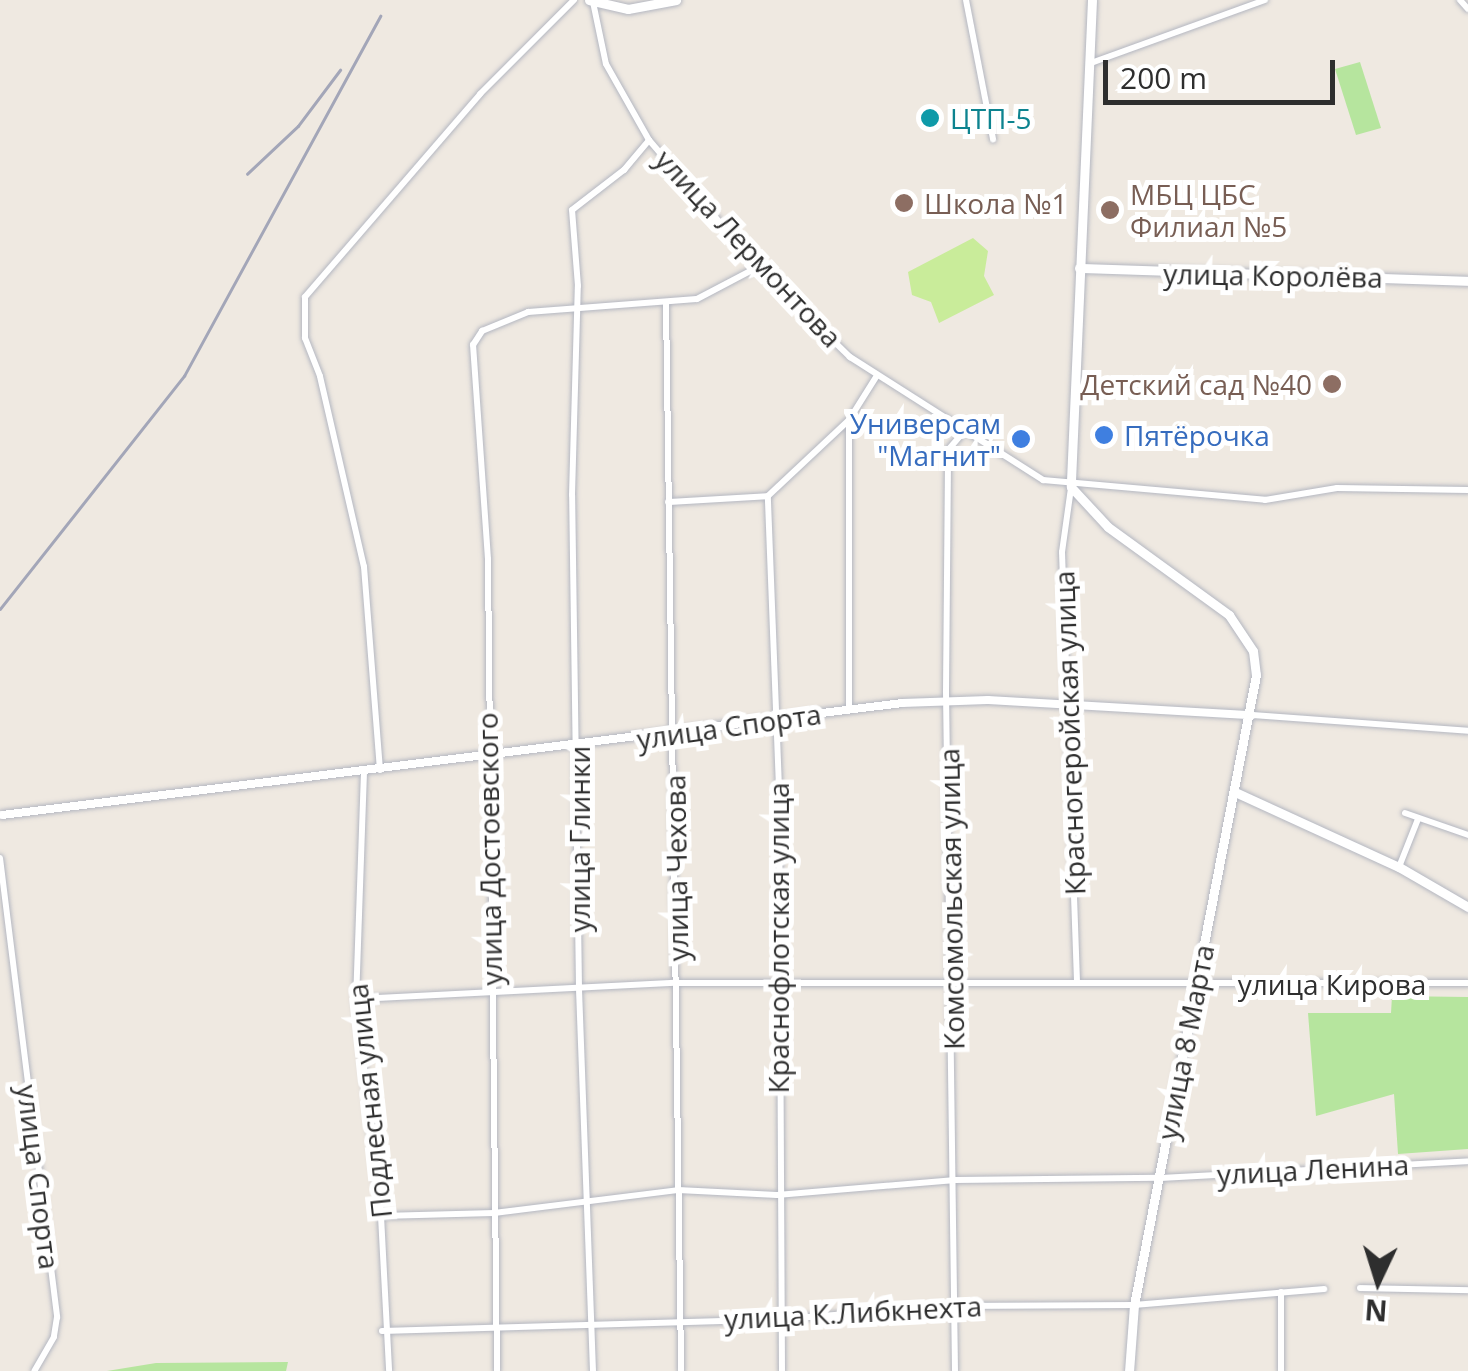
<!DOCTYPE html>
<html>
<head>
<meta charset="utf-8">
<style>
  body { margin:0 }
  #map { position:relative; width:1468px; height:1371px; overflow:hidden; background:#efe9e1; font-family:"Open Sans",sans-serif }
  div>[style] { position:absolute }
  .green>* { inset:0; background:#b6e59e }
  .pitch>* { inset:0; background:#c9ec9a }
  .roads { filter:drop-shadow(0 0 2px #b4b7c1) drop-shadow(0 0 2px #b4b7c1) }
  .minor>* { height:6px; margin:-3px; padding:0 3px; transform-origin:3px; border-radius:3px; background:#fff }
  .tertiary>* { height:8px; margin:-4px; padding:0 4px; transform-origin:4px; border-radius:4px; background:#fff }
  .secondary>* { height:9px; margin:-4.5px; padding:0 4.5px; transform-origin:4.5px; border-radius:4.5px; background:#fff }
  .rail>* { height:2.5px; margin:-1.25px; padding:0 1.25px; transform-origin:1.25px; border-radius:1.25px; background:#a3a6b8 }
  .dots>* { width:28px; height:28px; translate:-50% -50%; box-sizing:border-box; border:5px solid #fff; border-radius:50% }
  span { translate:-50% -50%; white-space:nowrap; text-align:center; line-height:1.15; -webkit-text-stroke:10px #fff; paint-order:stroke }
  .culture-label { font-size:28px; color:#0d838f }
  .left { translate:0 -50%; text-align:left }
  .education-label { font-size:28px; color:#785e54 }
  .right { translate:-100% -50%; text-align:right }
  .street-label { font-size:28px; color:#2e2e2e }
  .shop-label { font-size:28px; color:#366cbe }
  .north { position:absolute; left:1328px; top:1231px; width:100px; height:100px; -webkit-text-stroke:8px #fff; paint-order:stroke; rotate:184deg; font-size:28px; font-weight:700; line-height:40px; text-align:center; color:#2e2e2e }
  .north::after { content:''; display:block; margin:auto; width:35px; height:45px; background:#2e2e2e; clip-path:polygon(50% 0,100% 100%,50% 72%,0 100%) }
  .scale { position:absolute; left:1103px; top:60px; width:232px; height:45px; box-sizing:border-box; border:5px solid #2e2e2e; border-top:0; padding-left:12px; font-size:30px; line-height:35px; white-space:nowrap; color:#2e2e2e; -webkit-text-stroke:8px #fff; paint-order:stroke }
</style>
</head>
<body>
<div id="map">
  <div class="green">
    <div style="clip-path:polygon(1360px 62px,1381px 128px,1356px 135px,1335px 69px)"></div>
    <div style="clip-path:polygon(1392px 996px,1468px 997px,1468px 1149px,1398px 1154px,1394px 1094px,1316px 1116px,1308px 1013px,1391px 1013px)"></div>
    <div style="clip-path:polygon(288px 1362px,286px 1371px,107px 1371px,156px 1363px)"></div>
  </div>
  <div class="pitch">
    <div style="clip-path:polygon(973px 238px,988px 251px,984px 276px,994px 295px,939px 323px,931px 302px,912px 295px,908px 272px)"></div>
  </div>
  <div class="roads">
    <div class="minor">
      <div style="left:966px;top:0;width:142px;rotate:79deg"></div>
      <div style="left:1460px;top:0;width:12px;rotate:48deg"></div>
      <div style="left:593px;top:2px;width:63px;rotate:78.2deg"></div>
      <div style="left:606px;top:64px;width:87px;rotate:60.5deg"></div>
      <div style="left:649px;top:140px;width:167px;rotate:49.4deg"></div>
      <div style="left:758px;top:267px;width:129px;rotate:44.4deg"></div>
      <div style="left:850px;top:357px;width:229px;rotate:32.5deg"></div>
      <div style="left:1043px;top:480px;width:223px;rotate:5.1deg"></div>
      <div style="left:1265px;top:500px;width:73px;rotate:-9.5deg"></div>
      <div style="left:1337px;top:488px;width:131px;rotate:0.9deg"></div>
      <div style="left:1091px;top:63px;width:185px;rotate:-19.9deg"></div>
      <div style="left:666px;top:304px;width:1067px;rotate:89.19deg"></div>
      <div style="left:1071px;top:488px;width:65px;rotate:98deg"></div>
      <div style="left:1062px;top:552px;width:428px;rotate:88deg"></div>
      <div style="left:668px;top:502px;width:100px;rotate:-3.4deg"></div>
      <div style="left:849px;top:709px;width:289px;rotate:-90deg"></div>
      <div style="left:849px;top:420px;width:51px;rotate:-57.9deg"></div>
      <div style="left:1252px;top:715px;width:217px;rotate:4.2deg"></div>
      <div style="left:380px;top:770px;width:204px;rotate:-94.5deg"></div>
      <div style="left:364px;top:567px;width:196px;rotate:-103deg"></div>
      <div style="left:320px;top:376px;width:41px;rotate:-111.5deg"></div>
      <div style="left:305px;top:338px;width:41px;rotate:-90deg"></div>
      <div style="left:305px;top:297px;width:268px;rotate:-49.2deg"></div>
      <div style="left:480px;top:94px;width:133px;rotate:-45deg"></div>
      <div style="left:364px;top:772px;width:227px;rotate:92deg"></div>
      <div style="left:356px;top:999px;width:218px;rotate:83.4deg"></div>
      <div style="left:381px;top:1216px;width:155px;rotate:87deg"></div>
      <div style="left:1405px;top:813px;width:67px;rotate:19.2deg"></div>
      <div style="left:0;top:858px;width:463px;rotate:82.9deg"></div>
      <div style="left:57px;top:1317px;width:20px;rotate:99deg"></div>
      <div style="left:54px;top:1337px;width:39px;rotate:120deg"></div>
      <div style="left:1399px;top:867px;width:52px;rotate:-68.4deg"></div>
      <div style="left:356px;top:999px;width:321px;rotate:-2.9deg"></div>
      <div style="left:677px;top:983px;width:791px"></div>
      <div style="left:381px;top:1216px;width:113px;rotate:-1.5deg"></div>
      <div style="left:494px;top:1213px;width:185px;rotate:-7.1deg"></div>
      <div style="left:678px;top:1190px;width:99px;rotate:2.9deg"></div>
      <div style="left:777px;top:1195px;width:179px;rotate:-4.8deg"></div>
      <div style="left:955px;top:1180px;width:204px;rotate:-0.6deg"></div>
      <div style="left:1159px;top:1178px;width:309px;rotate:-3.1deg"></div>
      <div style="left:1360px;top:1288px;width:108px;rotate:1.1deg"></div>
      <div style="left:382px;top:1331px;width:400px;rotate:-1.7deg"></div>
      <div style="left:782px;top:1319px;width:171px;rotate:-4.3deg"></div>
      <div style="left:953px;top:1306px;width:181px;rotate:-0.3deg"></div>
      <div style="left:1134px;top:1305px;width:191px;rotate:-4.8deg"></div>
      <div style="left:497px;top:1371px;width:812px;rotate:-90.64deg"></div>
      <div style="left:488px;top:559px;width:215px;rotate:-94deg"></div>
      <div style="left:473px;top:345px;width:17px;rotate:-57deg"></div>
      <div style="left:482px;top:331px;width:50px;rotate:-22.4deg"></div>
      <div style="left:528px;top:312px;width:169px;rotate:-4.4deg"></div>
      <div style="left:697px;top:299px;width:69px;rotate:-27.7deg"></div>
      <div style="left:593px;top:1371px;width:383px;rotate:-92.1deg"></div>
      <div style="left:579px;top:988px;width:493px;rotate:-90.8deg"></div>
      <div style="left:572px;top:495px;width:209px;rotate:-88.4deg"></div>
      <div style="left:578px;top:286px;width:76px;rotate:-94.5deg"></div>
      <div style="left:572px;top:210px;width:66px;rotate:-37.6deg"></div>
      <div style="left:624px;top:170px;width:39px;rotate:-50deg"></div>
      <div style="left:782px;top:1371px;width:583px;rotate:-90.29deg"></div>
      <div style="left:779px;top:788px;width:292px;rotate:-92.2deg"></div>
      <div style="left:768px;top:496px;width:111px;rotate:-43.2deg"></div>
      <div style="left:955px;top:1371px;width:680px;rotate:-90.76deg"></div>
      <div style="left:946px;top:691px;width:241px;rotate:-89.5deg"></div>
      <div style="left:948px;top:450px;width:23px;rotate:-49deg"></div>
      <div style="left:1281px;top:1371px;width:79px;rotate:-90deg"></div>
    </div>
    <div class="tertiary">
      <div style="left:2px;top:815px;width:907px;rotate:-7.09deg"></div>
      <div style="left:902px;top:703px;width:86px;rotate:-2deg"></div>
      <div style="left:988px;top:700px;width:264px;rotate:3.3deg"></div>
    </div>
    <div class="secondary">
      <div style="left:589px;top:0;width:40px;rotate:13deg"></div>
      <div style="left:628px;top:9px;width:49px;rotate:-10.6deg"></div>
      <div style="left:1092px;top:0;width:487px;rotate:92.5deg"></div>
      <div style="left:1071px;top:487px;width:54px;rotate:47.2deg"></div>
      <div style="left:1108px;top:527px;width:150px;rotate:36deg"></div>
      <div style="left:1229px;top:615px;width:43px;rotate:56.3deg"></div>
      <div style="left:1253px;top:651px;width:24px;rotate:83deg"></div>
      <div style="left:1256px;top:675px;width:642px;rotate:100.96deg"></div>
      <div style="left:1134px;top:1305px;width:66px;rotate:94.3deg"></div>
      <div style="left:1079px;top:268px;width:389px;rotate:1.9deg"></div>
      <div style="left:1235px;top:792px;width:180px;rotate:24.6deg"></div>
      <div style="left:1399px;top:867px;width:80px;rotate:30.1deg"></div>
    </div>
  </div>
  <div class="rail">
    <div style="left:247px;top:174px;width:70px;rotate:-43.3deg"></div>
    <div style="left:298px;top:126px;width:70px;rotate:-53.1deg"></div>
    <div style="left:0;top:609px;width:297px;rotate:-51.7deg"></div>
    <div style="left:184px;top:376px;width:410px;rotate:-61.4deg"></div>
  </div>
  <div class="dots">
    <div style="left:930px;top:118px;background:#0f9aa8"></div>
    <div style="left:904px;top:203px;background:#8d6e63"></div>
    <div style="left:1110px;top:210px;background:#8d6e63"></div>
    <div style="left:1332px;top:384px;background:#8d6e63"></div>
    <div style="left:1104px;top:435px;background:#3f7fe0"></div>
    <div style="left:1021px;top:439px;background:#3f7fe0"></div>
  </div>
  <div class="culture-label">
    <span class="left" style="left:950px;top:118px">ЦТП-5</span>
  </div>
  <div class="education-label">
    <span class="left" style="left:1130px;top:210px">МБЦ ЦБС<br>Филиал №5</span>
    <span class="left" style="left:924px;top:203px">Школа №1</span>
    <span class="right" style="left:1312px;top:384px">Детский сад №40</span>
  </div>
  <div class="street-label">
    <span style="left:749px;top:248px;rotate:47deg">улица Лермонтова</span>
    <span style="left:1273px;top:275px;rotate:1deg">улица Королёва</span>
    <span style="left:729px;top:726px;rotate:-8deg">улица Спорта</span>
    <span style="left:1069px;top:733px;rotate:-92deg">Красногеройская улица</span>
    <span style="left:579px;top:839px;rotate:-90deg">улица Глинки</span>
    <span style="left:489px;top:849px;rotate:-91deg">улица Достоевского</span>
    <span style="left:676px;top:868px;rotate:-91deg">улица Чехова</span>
    <span style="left:951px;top:899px;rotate:-91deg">Комсомольская улица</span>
    <span style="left:778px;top:938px;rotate:-90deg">Краснофлотская улица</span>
    <span style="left:1332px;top:984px">улица Кирова</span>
    <span style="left:1185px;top:1042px;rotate:-79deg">улица 8 Марта</span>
    <span style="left:369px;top:1101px;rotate:-96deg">Подлесная улица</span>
    <span style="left:1313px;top:1169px;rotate:-3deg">улица Ленина</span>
    <span style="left:39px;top:1177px;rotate:83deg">улица Спорта</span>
    <span style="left:853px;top:1312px;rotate:-3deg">улица К.Либкнехта</span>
  </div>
  <div class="shop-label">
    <span class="right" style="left:1001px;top:439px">Универсам<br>"Магнит"</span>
    <span class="left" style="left:1124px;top:435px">Пятёрочка</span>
  </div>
  <div class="north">N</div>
  <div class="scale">200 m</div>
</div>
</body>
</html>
